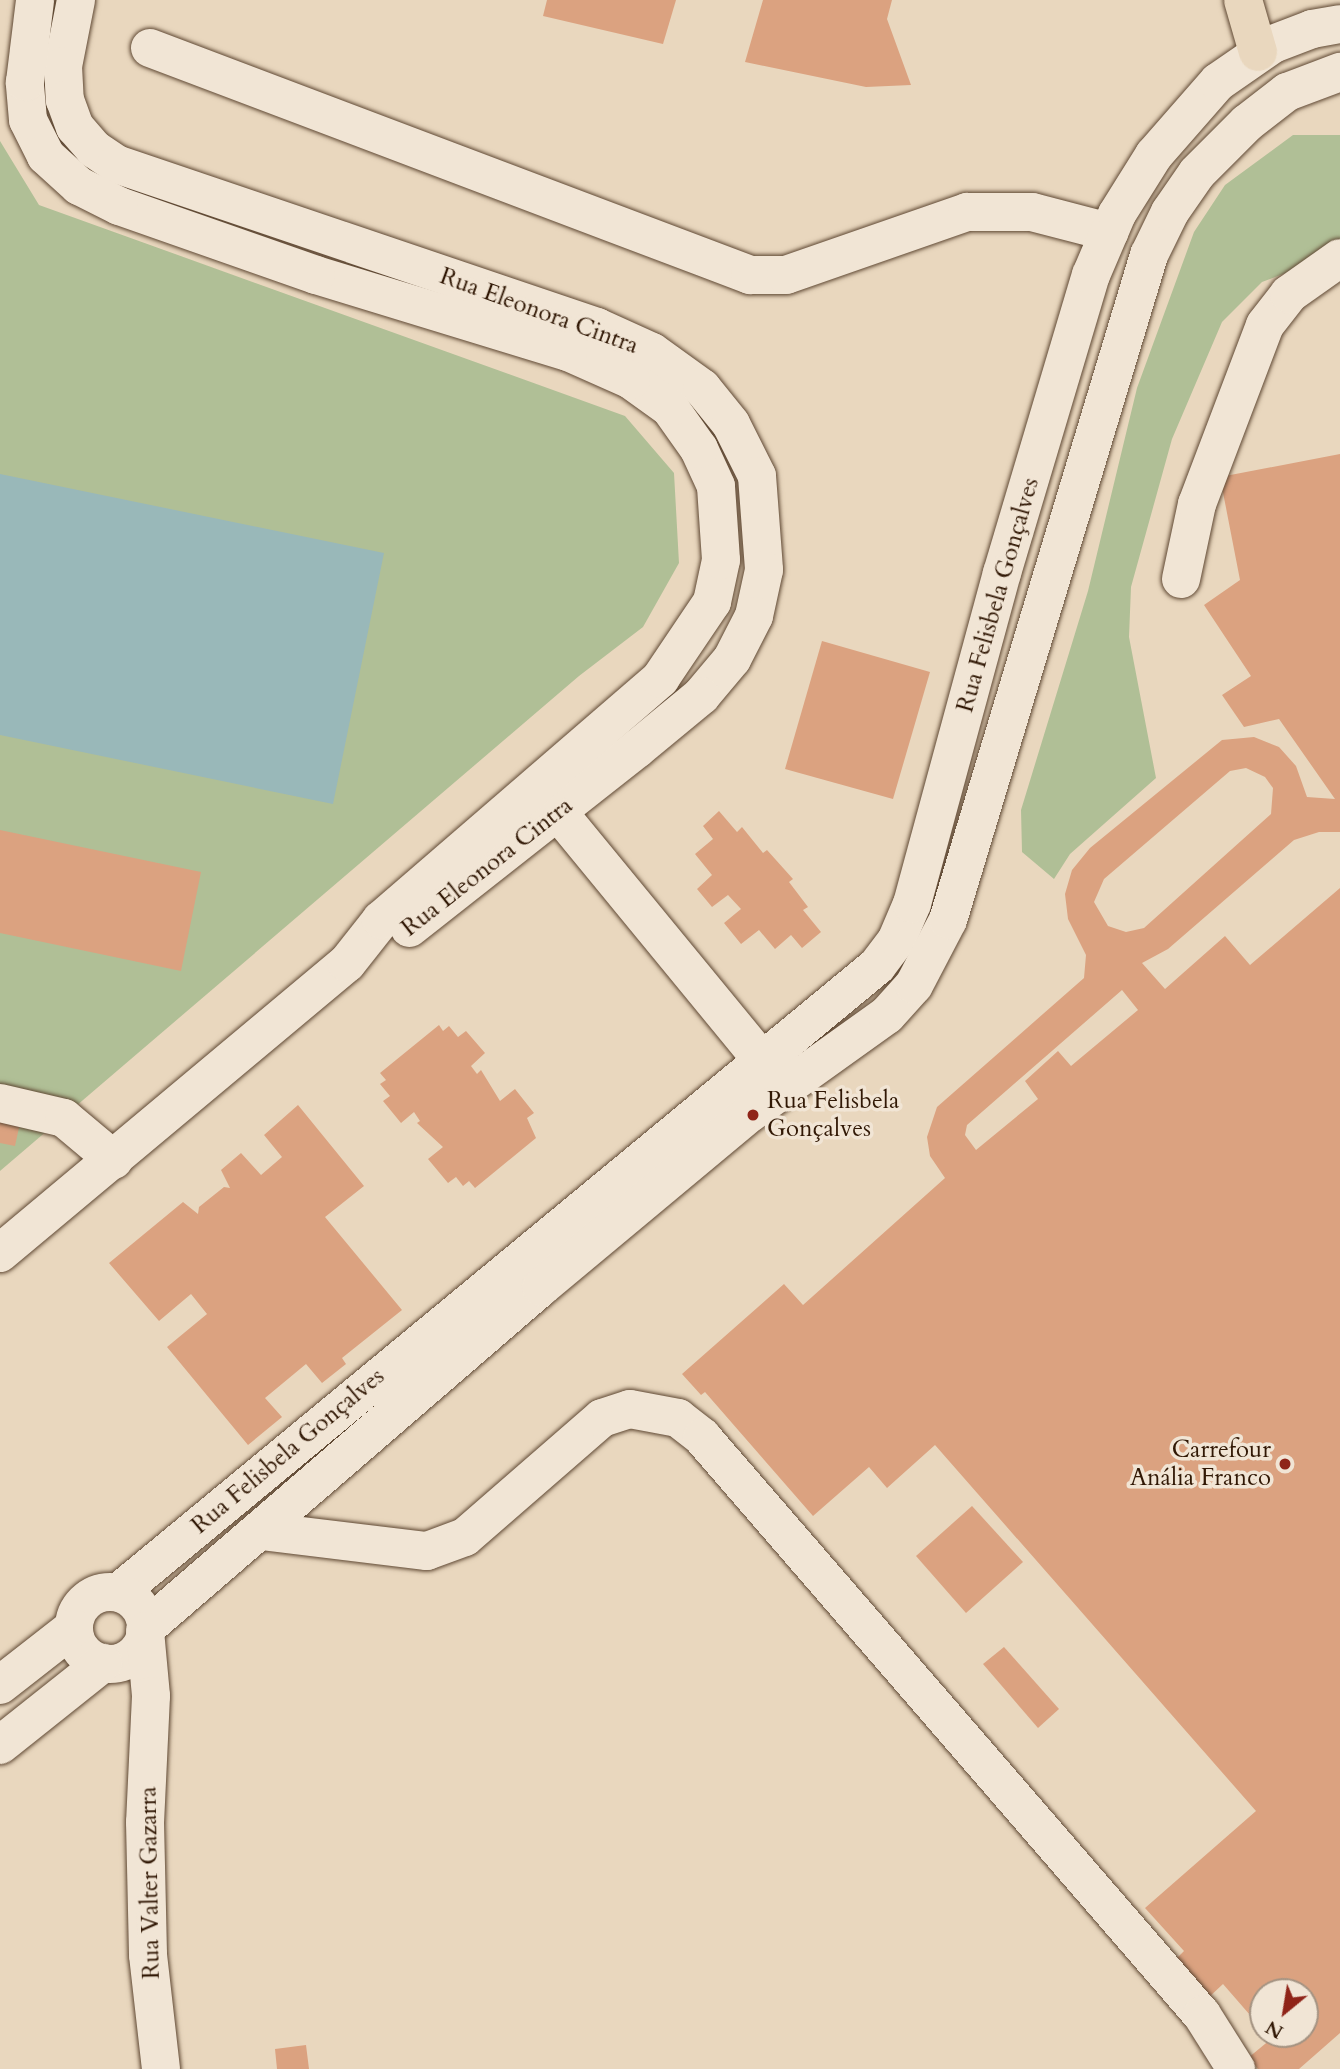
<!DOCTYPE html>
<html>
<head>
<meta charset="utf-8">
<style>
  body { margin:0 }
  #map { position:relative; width:1340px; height:2069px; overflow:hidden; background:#e9d7be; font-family:Cardo,serif }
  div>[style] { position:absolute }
  .green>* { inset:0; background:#b0bf96 }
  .water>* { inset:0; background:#99b8b9 }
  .building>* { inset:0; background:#dba280 }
  .roads { filter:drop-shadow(0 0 2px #5f4833) drop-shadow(0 0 2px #5f4833) }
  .minor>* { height:38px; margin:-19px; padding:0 19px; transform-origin:19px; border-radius:19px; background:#f1e5d5 }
  .minor>.ring { margin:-19px; padding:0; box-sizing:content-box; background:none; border:38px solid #f1e5d5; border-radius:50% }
  .major>* { height:38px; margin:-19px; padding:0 19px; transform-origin:19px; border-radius:19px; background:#e9d7be }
  .dots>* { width:19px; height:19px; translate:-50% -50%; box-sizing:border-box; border:4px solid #f1e5d5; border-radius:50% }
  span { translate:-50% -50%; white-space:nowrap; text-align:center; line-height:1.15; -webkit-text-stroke:7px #f1e5d5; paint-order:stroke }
  .street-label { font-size:24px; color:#311805 }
  .poi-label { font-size:24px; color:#311805 }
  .left { translate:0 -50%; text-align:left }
  .right { translate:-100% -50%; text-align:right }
  .north { position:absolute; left:1249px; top:1978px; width:70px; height:70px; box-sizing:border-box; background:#f1e5d5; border:2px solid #a49382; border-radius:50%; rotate:210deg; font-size:19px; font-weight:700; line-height:28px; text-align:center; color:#311805 }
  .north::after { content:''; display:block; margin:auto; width:24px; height:32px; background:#8f2418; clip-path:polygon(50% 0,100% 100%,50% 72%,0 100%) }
</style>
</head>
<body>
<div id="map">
  <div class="green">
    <div style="clip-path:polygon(1293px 135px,1340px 135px,1340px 252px,1262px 282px,1222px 322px,1172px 439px,1131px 587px,1129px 637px,1156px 778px,1070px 854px,1054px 879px,1022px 852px,1021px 810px,1088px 591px,1137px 388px,1194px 232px,1225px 185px)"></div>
    <div style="clip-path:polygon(0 141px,39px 205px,625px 416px,674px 473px,679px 563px,643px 627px,579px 676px,0 1171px)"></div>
  </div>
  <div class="water">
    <div style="clip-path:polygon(0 474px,384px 553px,333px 804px,0 735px)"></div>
  </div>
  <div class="building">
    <div style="clip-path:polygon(547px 0,676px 0,663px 44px,543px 16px)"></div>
    <div style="clip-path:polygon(763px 0,892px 0,887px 19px,911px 85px,866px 87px,745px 62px)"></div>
    <div style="clip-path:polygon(evenodd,1340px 454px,1340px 832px,1319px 832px,1294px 840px,1168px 949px,1142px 963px,1165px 989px,1225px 936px,1250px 965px,1340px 888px,1340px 2033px,1299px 2069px,1258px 2069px,1248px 2058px,1271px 2039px,1266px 2034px,1305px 2034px,1305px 1992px,1263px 1992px,1263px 2030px,1223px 1984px,1207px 1999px,1174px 1961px,1184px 1951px,1145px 1908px,1256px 1811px,935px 1445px,887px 1488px,869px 1467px,813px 1516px,705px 1392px,701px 1395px,682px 1374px,784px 1284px,803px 1305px,945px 1178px,930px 1156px,927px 1137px,937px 1107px,1084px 978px,1086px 955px,1068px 919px,1065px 894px,1072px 870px,1090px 848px,1222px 740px,1254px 737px,1279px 747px,1296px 766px,1307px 797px,1335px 799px,1279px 719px,1244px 727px,1222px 695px,1251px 676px,1204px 605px,1240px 580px,1220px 477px,1340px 454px,1246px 768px,1265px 777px,1273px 788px,1271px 814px,1144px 928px,1126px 932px,1108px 926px,1094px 902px,1104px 879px,1230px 771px,1246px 768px,1340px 454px,1122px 990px,1138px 1010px,1071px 1066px,1058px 1051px,1025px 1081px,1038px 1099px,976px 1150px,965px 1135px,967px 1125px,1122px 990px)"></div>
    <div style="clip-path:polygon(822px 641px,930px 672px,893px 799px,785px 769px)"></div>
    <div style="clip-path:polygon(719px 811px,737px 832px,742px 827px,763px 853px,767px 850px,793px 879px,789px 882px,808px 907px,803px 910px,821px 932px,802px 948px,791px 935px,775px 949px,759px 930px,741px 944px,724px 923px,741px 909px,728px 895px,712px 907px,697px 889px,712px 875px,695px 854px,713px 839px,703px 826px)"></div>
    <div style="clip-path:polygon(0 830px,201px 872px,181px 971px,0 933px)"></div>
    <div style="clip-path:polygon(439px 1025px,443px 1031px,449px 1026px,458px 1037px,466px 1031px,485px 1053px,471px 1066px,477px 1074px,481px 1070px,500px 1101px,515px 1089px,534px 1113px,527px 1118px,536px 1138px,475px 1188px,469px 1181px,463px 1186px,456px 1177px,448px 1183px,428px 1159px,443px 1147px,417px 1123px,420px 1121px,414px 1112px,401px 1123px,383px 1101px,390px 1096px,380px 1084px,386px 1080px,380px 1073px)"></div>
    <div style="clip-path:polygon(298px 1105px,364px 1186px,325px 1217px,402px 1310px,342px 1358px,346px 1364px,322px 1383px,306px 1364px,265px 1398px,282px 1417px,248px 1445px,167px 1347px,207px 1314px,191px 1294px,159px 1321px,109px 1263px,183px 1202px,198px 1214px,199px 1207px,224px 1187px,230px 1188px,221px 1170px,241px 1153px,261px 1175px,282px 1157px,264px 1135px)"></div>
    <div style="clip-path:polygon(0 1118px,20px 1123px,15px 1146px,0 1143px)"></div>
    <div style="clip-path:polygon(972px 1506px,1023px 1562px,966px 1613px,916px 1556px)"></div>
    <div style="clip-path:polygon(1004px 1647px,1059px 1709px,1038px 1728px,983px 1664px)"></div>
    <div style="clip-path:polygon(306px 2045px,309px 2069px,277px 2069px,275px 2049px)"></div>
  </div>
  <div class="roads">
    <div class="minor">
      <div style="left:76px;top:0;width:67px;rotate:101.1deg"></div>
      <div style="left:63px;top:66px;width:34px;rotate:87deg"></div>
      <div style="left:65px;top:100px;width:29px;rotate:70deg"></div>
      <div style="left:75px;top:127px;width:29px;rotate:49deg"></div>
      <div style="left:94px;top:149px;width:27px;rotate:34deg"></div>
      <div style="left:116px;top:164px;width:508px;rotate:18.72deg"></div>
      <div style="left:597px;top:327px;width:60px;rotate:24.4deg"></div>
      <div style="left:652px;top:352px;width:62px;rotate:35.8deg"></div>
      <div style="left:702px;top:388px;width:46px;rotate:51.1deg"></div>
      <div style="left:731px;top:424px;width:58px;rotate:63.4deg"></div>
      <div style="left:757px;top:476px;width:94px;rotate:85.7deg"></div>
      <div style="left:764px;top:570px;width:47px;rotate:102.3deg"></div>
      <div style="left:754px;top:616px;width:48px;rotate:117.1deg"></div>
      <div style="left:732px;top:659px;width:48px;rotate:130deg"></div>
      <div style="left:701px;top:696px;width:82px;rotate:140.5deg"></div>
      <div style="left:638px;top:748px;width:291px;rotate:141.8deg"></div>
      <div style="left:150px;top:48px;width:642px;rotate:20.72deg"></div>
      <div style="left:750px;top:275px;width:36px"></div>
      <div style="left:786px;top:275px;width:192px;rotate:-19.2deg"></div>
      <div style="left:967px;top:212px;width:65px"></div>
      <div style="left:1032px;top:212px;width:80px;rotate:14.6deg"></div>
      <div style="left:1181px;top:579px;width:77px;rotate:-78deg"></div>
      <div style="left:1197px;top:504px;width:191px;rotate:-69.2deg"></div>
      <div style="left:1265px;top:325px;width:39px;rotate:-52deg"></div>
      <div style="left:1289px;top:294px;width:62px;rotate:-35.2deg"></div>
      <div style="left:558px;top:812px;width:321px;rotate:50.6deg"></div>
      <div style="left:0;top:1103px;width:66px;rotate:13.2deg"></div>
      <div style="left:64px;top:1118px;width:65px;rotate:40deg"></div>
      <div style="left:0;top:1253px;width:452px;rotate:-39.9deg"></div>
      <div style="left:347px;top:963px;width:55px;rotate:-51.7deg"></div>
      <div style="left:381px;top:920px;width:369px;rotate:-40.8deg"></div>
      <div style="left:660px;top:679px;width:93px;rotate:-56deg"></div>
      <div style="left:712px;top:602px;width:43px;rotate:-77.9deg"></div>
      <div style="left:721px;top:560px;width:74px;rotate:-93.9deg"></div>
      <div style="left:716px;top:486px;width:41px;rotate:-114.7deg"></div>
      <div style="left:699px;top:449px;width:50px;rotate:-125.3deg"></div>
      <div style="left:670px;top:408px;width:48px;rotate:-144.3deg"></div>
      <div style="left:631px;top:380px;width:69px;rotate:-156deg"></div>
      <div style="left:568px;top:352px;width:264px;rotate:-163deg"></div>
      <div style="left:316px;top:275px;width:209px;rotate:-160.7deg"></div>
      <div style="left:119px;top:206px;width:45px;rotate:-153.4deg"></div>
      <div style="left:79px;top:186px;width:45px;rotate:-137.7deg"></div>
      <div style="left:46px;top:156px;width:40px;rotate:-116.6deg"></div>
      <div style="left:28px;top:120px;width:38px;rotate:-95deg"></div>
      <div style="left:25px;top:82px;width:83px;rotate:-83deg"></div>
      <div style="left:261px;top:1531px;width:167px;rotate:6.9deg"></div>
      <div style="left:427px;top:1551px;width:40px;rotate:-20.2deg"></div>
      <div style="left:465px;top:1537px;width:181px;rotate:-41deg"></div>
      <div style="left:602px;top:1418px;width:29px;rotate:-18deg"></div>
      <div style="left:630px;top:1409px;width:49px;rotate:10.6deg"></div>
      <div style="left:678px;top:1418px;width:31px;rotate:38deg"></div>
      <div style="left:702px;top:1437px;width:764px;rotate:49.14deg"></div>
      <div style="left:1202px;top:2015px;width:64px;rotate:57.8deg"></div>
      <div style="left:119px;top:1592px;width:983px;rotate:-39.55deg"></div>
      <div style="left:877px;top:966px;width:34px;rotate:-53deg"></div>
      <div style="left:897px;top:939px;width:38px;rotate:-67deg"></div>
      <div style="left:912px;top:904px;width:343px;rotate:-74.8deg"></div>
      <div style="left:1002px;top:573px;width:311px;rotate:-73.4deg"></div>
      <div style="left:1091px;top:275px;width:66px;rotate:-66.9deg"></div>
      <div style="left:1117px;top:214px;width:70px;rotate:-57.9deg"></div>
      <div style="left:1154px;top:155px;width:97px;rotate:-48.8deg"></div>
      <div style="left:1218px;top:82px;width:67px;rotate:-34.6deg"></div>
      <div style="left:1273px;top:44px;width:42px;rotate:-21deg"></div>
      <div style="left:1312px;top:29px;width:28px;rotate:-10deg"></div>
      <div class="ring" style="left:74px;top:1592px;width:34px;height:34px"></div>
      <div style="left:146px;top:1628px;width:522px;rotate:-40.8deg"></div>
      <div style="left:541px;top:1287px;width:272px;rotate:-39.8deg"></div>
      <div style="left:750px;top:1113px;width:168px;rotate:-35.6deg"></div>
      <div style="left:887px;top:1015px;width:40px;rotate:-48deg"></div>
      <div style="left:914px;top:985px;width:73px;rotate:-62.4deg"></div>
      <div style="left:948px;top:920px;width:695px;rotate:-73.18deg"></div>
      <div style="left:1149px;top:255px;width:48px;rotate:-64deg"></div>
      <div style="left:1170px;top:212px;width:47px;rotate:-55.3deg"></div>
      <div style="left:1197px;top:173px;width:71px;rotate:-45deg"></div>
      <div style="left:1247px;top:123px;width:51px;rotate:-37.8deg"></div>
      <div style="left:1287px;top:92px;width:57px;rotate:-20.7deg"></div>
      <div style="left:145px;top:1631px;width:65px;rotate:84.7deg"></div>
      <div style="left:151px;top:1696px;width:126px;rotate:92.7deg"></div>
      <div style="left:145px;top:1822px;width:133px;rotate:88.7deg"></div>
      <div style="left:148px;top:1955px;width:115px;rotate:83.5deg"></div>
      <div style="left:0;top:1685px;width:93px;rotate:-38deg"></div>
      <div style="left:0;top:1745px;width:132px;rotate:-38.5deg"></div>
    </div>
    <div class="major">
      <div style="left:1243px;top:0;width:54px;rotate:73.9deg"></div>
    </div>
  </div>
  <div class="dots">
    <div style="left:753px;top:1115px;background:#8f2418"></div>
    <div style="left:1285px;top:1464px;background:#8f2418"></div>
  </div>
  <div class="street-label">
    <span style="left:539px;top:311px;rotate:20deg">Rua Eleonora Cintra</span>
    <span style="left:998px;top:595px;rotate:-74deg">Rua Felisbela Gonçalves</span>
    <span style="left:487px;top:867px;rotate:-38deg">Rua Eleonora Cintra</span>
    <span style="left:288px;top:1451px;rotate:-40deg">Rua Felisbela Gonçalves</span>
    <span style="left:150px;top:1883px;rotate:-91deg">Rua Valter Gazarra</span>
  </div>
  <div class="poi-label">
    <span class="left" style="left:767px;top:1115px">Rua Felisbela<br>Gonçalves</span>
    <span class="right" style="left:1271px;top:1464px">Carrefour<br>Anália Franco</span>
  </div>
  <div class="north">N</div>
</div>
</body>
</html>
